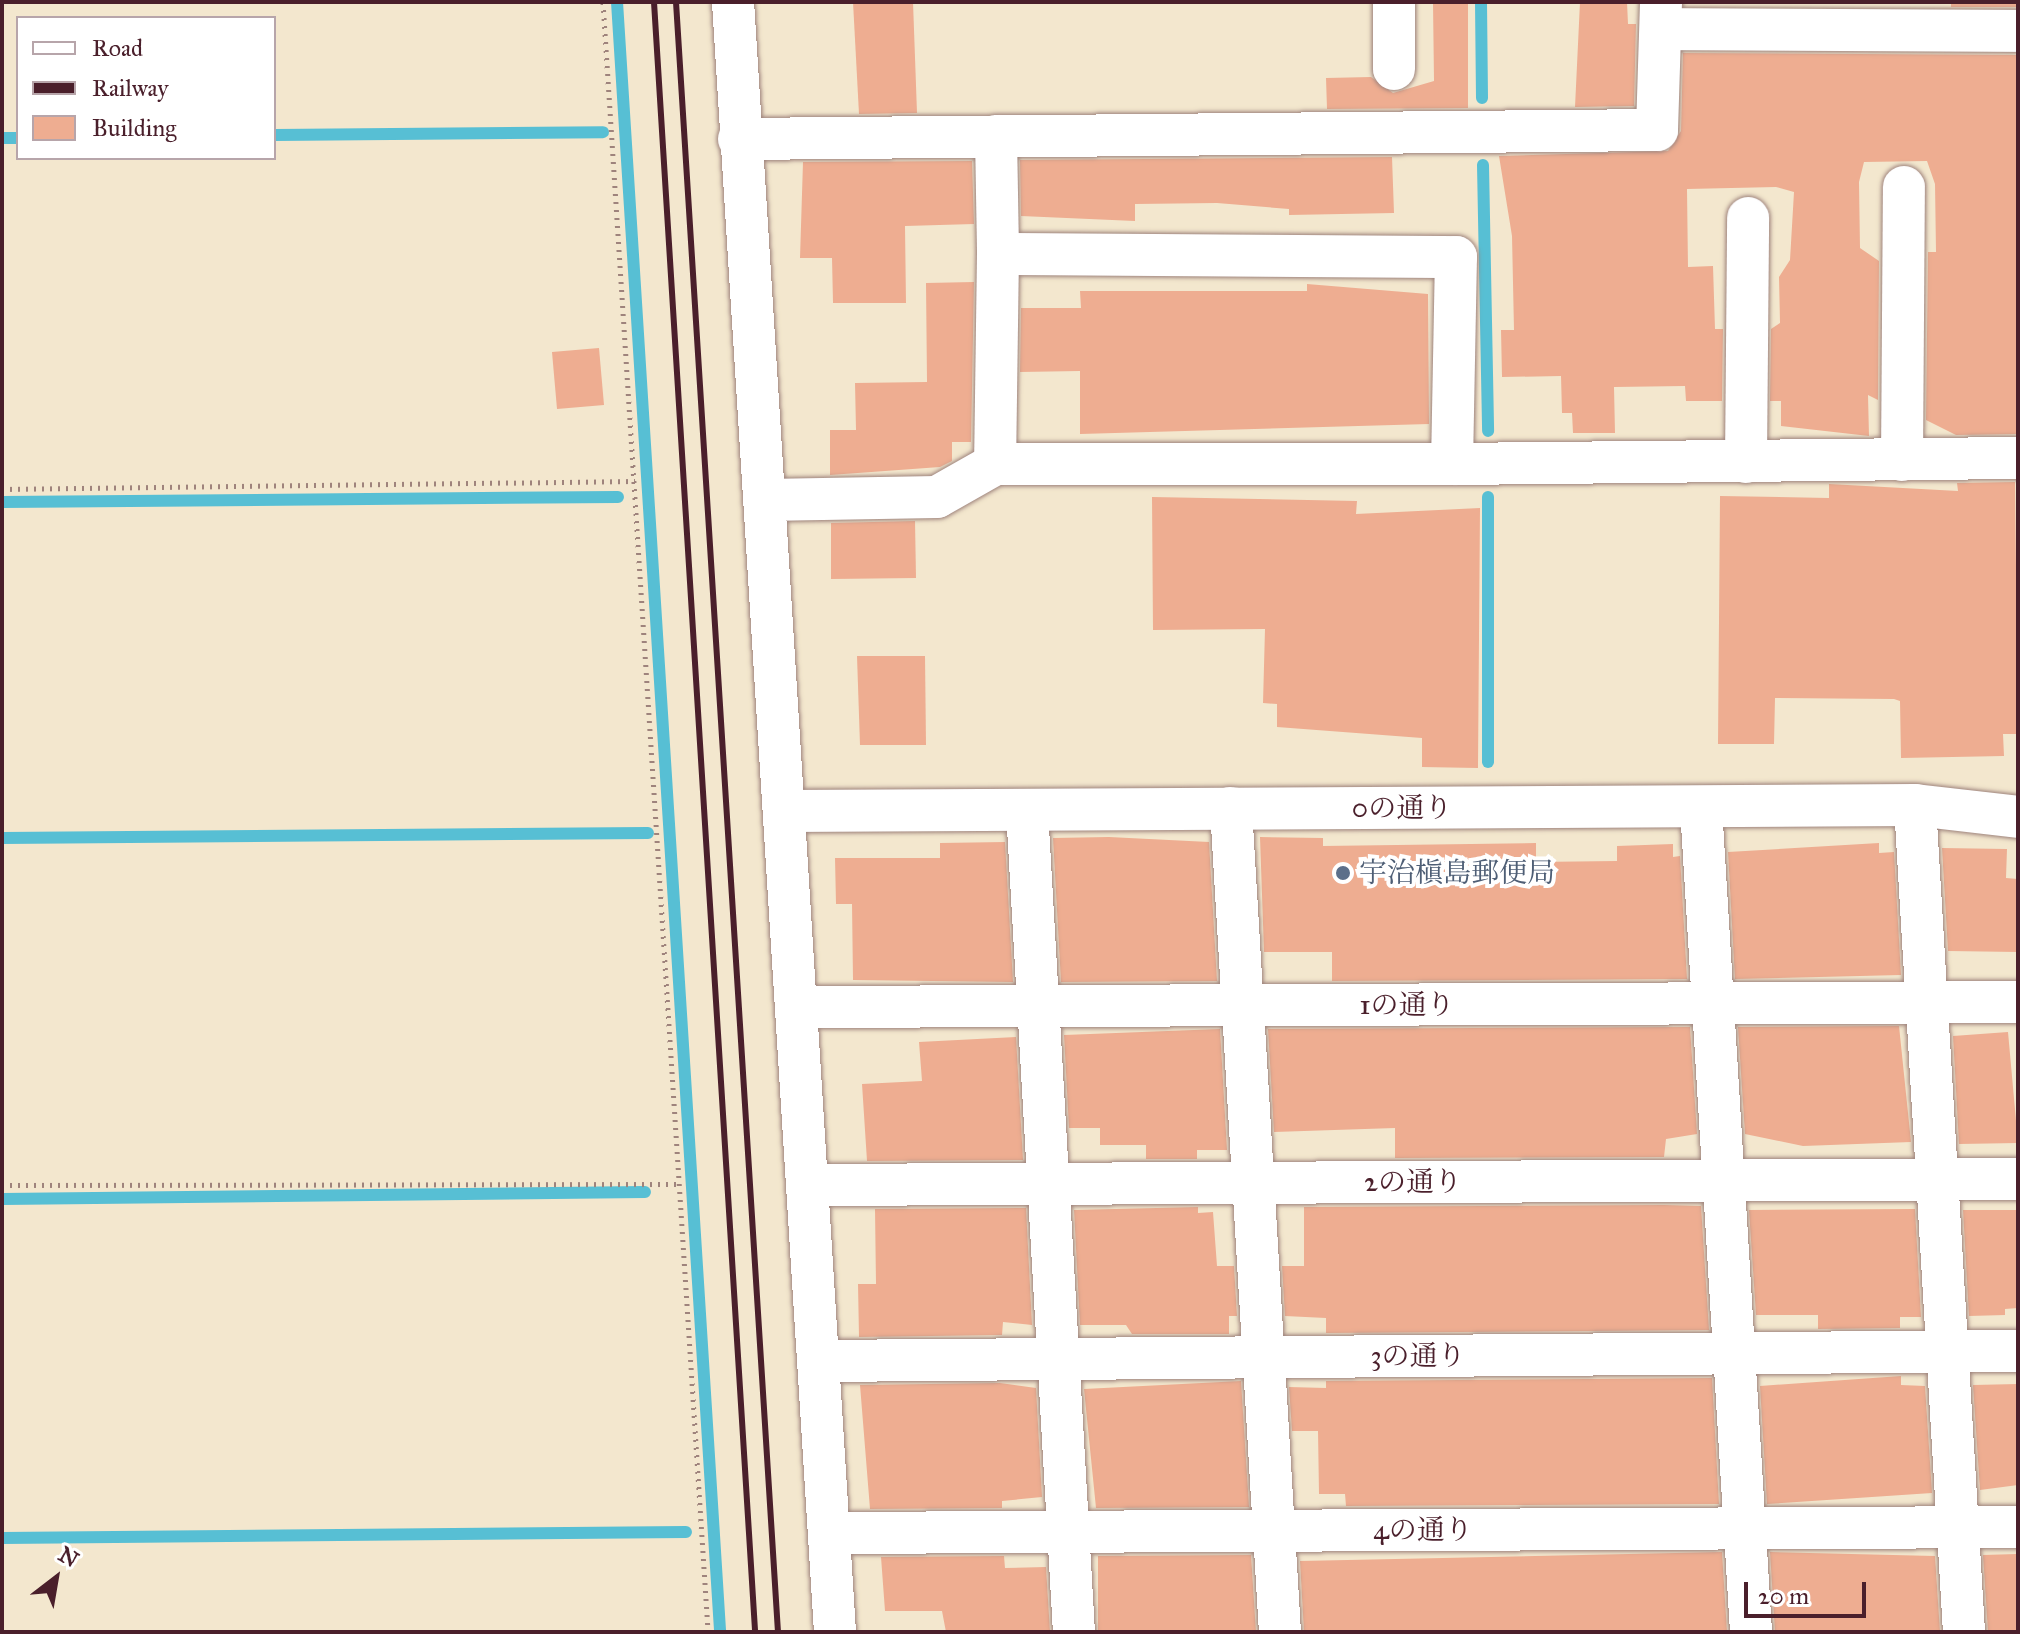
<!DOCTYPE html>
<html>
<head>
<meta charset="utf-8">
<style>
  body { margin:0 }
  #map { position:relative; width:2020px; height:1634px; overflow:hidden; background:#f3e7ce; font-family:"IM FELL Great Primer","Noto Serif JP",serif }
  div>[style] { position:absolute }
  .stream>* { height:12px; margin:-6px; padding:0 6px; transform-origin:6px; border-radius:6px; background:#57bfd4 }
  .building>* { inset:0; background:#eead91 }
  .path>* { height:5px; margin-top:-2.5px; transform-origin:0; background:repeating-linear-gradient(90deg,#9e837c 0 2px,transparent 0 8px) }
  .roads { filter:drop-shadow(0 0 2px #9e837c) drop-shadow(0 0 2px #9e837c) }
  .minor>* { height:42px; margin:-21px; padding:0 21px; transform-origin:21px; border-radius:21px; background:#fff }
  .rail>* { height:6px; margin:-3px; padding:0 3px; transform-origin:3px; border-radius:3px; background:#4a1f2b }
  .dots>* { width:22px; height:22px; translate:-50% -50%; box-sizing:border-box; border:4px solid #fff; border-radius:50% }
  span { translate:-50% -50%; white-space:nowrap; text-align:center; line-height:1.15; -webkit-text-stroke:8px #fff; paint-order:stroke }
  .street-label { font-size:28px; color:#4a1f2b }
  .service-label { font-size:28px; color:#4e5e75 }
  .left { translate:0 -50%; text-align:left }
  .frame { position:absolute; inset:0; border:4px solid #4a1f2b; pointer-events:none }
  .legend { position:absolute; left:16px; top:16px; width:260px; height:144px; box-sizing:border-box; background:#fff; border:2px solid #b7a5aa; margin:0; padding:10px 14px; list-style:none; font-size:24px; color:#4a1f2b }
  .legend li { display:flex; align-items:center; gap:16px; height:40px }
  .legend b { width:40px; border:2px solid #b7a5aa }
  .north { position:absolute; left:16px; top:1538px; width:80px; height:80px; -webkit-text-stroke:6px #fff; paint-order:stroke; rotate:31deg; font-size:22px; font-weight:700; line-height:32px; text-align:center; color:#4a1f2b }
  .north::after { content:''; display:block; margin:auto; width:28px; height:36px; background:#4a1f2b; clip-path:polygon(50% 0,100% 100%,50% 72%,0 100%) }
  .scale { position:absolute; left:1744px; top:1582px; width:122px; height:36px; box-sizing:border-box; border:4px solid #4a1f2b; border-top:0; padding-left:10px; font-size:24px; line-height:28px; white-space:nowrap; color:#4a1f2b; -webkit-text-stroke:6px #fff; paint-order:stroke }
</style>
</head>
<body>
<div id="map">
  <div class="stream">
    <div style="left:617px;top:2px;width:1633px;rotate:86.38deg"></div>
    <div style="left:1481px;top:2px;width:96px;rotate:89.4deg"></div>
    <div style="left:274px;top:135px;width:329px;rotate:-0.5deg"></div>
    <div style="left:2px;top:138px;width:16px"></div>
    <div style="left:1483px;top:165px;width:266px;rotate:88.9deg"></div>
    <div style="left:1488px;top:497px;width:265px;rotate:90deg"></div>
    <div style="left:2px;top:502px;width:616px;rotate:-0.47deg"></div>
    <div style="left:2px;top:838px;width:646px;rotate:-0.44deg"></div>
    <div style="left:2px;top:1199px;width:643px;rotate:-0.62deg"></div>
    <div style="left:2px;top:1538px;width:684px;rotate:-0.5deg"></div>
  </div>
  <div class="building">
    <div style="clip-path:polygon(853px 2px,913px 2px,917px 113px,859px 114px)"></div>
    <div style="clip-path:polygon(1468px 2px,1468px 108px,1327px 109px,1326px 78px,1371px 77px,1393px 93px,1434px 81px,1433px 3px)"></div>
    <div style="clip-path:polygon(1580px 2px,1627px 2px,1628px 24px,1636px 24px,1634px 106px,1575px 107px)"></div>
    <div style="clip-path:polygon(1951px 2px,2018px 2px,2018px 7px,1951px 7px)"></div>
    <div style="clip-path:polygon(1683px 53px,2018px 55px,2018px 434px,1956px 435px,1926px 420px,1928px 252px,1936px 252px,1935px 184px,1927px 161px,1864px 162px,1859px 182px,1860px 248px,1879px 261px,1878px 400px,1868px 395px,1869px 436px,1781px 426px,1781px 401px,1770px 401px,1771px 329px,1780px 323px,1779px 277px,1790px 260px,1794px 192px,1776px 187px,1687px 189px,1688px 267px,1713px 266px,1715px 329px,1723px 329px,1722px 401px,1686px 401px,1685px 386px,1614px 387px,1615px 433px,1573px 433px,1572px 413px,1562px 413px,1561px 376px,1502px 377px,1501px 330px,1514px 330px,1512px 236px,1499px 156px,1668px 151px,1681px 131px)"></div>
    <div style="clip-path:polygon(1392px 157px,1394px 213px,1289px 215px,1289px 209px,1217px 203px,1135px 204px,1135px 221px,1021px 216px,1020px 160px)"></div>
    <div style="clip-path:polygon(972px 161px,974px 224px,905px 226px,906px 303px,833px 303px,832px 258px,800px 258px,803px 162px)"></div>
    <div style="clip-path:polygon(974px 282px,971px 442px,952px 442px,952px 461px,940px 467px,830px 475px,830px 430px,856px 430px,855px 383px,927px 382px,926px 283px)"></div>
    <div style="clip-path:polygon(1307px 284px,1428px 294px,1429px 424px,1080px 434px,1080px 371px,1020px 372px,1021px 308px,1081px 308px,1080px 291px,1307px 291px)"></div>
    <div style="clip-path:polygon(599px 348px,604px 405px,557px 409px,552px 352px)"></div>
    <div style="clip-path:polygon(2015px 482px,2018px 734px,2003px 734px,2004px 756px,1901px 758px,1900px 701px,1894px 699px,1775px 698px,1774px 744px,1718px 744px,1720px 496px,1829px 498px,1829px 484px,1958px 491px,1957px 483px)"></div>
    <div style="clip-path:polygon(1152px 497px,1357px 501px,1356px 514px,1480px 508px,1478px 768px,1422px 767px,1422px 738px,1277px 727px,1277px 704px,1263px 703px,1265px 629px,1153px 630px)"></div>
    <div style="clip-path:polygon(915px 521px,916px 578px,831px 579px,831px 523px)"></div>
    <div style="clip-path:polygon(857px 656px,925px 656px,926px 745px,860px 745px)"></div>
    <div style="clip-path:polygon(1109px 837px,1209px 842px,1217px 981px,1061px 982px,1053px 838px)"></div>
    <div style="clip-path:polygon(1260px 837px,1323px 838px,1323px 846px,1536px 843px,1536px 862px,1617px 861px,1617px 846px,1673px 844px,1673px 857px,1680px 856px,1687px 979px,1332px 981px,1332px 952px,1264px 952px)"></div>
    <div style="clip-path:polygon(1005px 842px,1013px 982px,853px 980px,852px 904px,836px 904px,835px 858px,940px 858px,940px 843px)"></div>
    <div style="clip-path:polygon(1879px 843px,1879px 853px,1894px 852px,1901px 975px,1735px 979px,1728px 852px)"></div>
    <div style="clip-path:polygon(1942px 848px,2007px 849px,2006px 878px,2018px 879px,2018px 952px,1948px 951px)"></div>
    <div style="clip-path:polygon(1899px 1026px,1911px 1142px,1803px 1146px,1745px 1134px,1738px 1027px)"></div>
    <div style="clip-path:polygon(1690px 1027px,1697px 1134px,1666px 1139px,1664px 1157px,1395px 1158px,1395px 1128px,1274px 1132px,1268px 1029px)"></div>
    <div style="clip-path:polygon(1220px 1029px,1227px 1150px,1197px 1150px,1197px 1159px,1146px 1159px,1146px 1145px,1100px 1145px,1100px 1128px,1069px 1128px,1064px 1035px)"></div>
    <div style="clip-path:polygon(2008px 1032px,2018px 1143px,1959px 1144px,1953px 1036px)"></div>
    <div style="clip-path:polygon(1016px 1037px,1023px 1160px,867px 1161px,862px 1084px,922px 1081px,919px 1042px)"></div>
    <div style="clip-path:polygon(1664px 1205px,1701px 1206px,1709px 1330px,1326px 1333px,1326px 1318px,1285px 1316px,1282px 1266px,1304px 1266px,1304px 1207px)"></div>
    <div style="clip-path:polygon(1198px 1207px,1198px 1213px,1213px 1212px,1217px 1266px,1234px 1266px,1237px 1316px,1229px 1316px,1229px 1334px,1132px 1334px,1126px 1325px,1080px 1325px,1074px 1210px)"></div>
    <div style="clip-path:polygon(1026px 1208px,1032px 1325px,1003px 1322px,1002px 1335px,859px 1337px,858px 1284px,876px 1284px,875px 1209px)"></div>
    <div style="clip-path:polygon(1915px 1209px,1921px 1317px,1900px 1317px,1900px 1328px,1818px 1329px,1818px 1315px,1756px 1315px,1749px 1210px)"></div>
    <div style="clip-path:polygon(1963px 1210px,2018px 1210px,2018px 1308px,2005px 1309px,2005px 1315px,1969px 1316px)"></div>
    <div style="clip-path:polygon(1901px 1376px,1901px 1385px,1925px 1386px,1932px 1493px,1767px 1504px,1760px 1386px)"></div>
    <div style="clip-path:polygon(1712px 1378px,1719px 1504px,1346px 1506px,1345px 1494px,1319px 1494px,1318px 1431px,1292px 1431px,1289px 1387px,1326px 1388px,1326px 1381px)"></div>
    <div style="clip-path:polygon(1241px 1381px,1249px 1507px,1096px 1508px,1084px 1389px)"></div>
    <div style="clip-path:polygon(1000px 1383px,1036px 1388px,1042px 1497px,1002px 1501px,1002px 1508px,870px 1509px,860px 1385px)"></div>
    <div style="clip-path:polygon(2018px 1384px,2018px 1485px,1980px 1490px,1973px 1385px)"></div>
    <div style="clip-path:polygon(1722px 1552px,1727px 1632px,1304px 1632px,1300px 1561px)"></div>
    <div style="clip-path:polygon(1770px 1552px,1935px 1556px,1940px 1632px,1775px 1632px)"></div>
    <div style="clip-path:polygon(2017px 1554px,2018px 1632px,1988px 1632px,1983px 1555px)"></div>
    <div style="clip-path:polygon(1251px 1555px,1256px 1632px,1098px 1632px,1098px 1556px)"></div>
    <div style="clip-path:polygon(1004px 1556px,1005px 1568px,1046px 1567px,1050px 1632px,946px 1632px,942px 1611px,885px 1611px,881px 1557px)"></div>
  </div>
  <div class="path">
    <div style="left:603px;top:2px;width:1633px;rotate:86.31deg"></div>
    <div style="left:2px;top:489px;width:633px;rotate:-0.72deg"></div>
    <div style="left:2px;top:1185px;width:677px;rotate:-0.08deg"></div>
  </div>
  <div class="roads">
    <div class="minor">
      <div style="left:733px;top:2px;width:1633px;rotate:86.42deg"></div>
      <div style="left:1394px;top:2px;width:67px;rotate:90deg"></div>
      <div style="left:1662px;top:29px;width:356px;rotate:0.3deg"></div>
      <div style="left:996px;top:136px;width:118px;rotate:89deg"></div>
      <div style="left:739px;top:139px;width:918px;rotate:-0.56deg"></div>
      <div style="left:1657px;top:130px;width:128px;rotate:-88.2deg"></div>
      <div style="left:1902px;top:460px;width:273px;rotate:-89.6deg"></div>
      <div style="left:1746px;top:462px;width:244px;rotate:-89.5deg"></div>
      <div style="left:1452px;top:464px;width:566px;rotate:-0.61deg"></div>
      <div style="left:765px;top:500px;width:172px;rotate:-1deg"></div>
      <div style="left:937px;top:497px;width:67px;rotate:-29.6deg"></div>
      <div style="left:995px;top:464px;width:457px"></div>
      <div style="left:1452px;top:464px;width:207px;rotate:-88.9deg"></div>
      <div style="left:1456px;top:257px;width:458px;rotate:-179.6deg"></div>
      <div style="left:998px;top:254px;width:210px;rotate:90.8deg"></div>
      <div style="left:1915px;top:805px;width:828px;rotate:86.61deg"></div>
      <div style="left:1701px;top:807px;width:827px;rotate:86.53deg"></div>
      <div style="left:1231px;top:808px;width:825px;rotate:86.6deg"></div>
      <div style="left:1027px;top:810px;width:823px;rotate:86.73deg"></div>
      <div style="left:785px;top:811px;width:1130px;rotate:-0.3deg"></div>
      <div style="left:1915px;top:805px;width:104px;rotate:6.6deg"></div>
      <div style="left:797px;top:1007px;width:1221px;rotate:-0.23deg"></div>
      <div style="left:807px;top:1185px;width:1211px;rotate:-0.28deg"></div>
      <div style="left:818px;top:1361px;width:1200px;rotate:-0.48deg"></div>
      <div style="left:829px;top:1533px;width:1189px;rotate:-0.29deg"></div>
    </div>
  </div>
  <div class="rail">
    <div style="left:654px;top:2px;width:1633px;rotate:86.45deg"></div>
    <div style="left:676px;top:2px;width:1633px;rotate:86.42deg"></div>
  </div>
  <div class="dots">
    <div style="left:1343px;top:873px;background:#5c6f8a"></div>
  </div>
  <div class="street-label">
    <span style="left:1402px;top:808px">0の通り</span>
    <span style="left:1407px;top:1005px">1の通り</span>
    <span style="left:1413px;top:1182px">2の通り</span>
    <span style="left:1418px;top:1356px">3の通り</span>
    <span style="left:1423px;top:1530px">4の通り</span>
  </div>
  <div class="service-label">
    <span class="left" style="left:1359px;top:873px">宇治槇島郵便局</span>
  </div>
  <div class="frame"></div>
  <ul class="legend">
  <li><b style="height:10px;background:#fff"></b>Road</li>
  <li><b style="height:10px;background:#4a1f2b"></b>Railway</li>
  <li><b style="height:22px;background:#eead91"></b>Building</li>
  </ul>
  <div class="north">N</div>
  <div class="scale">20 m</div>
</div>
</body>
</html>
